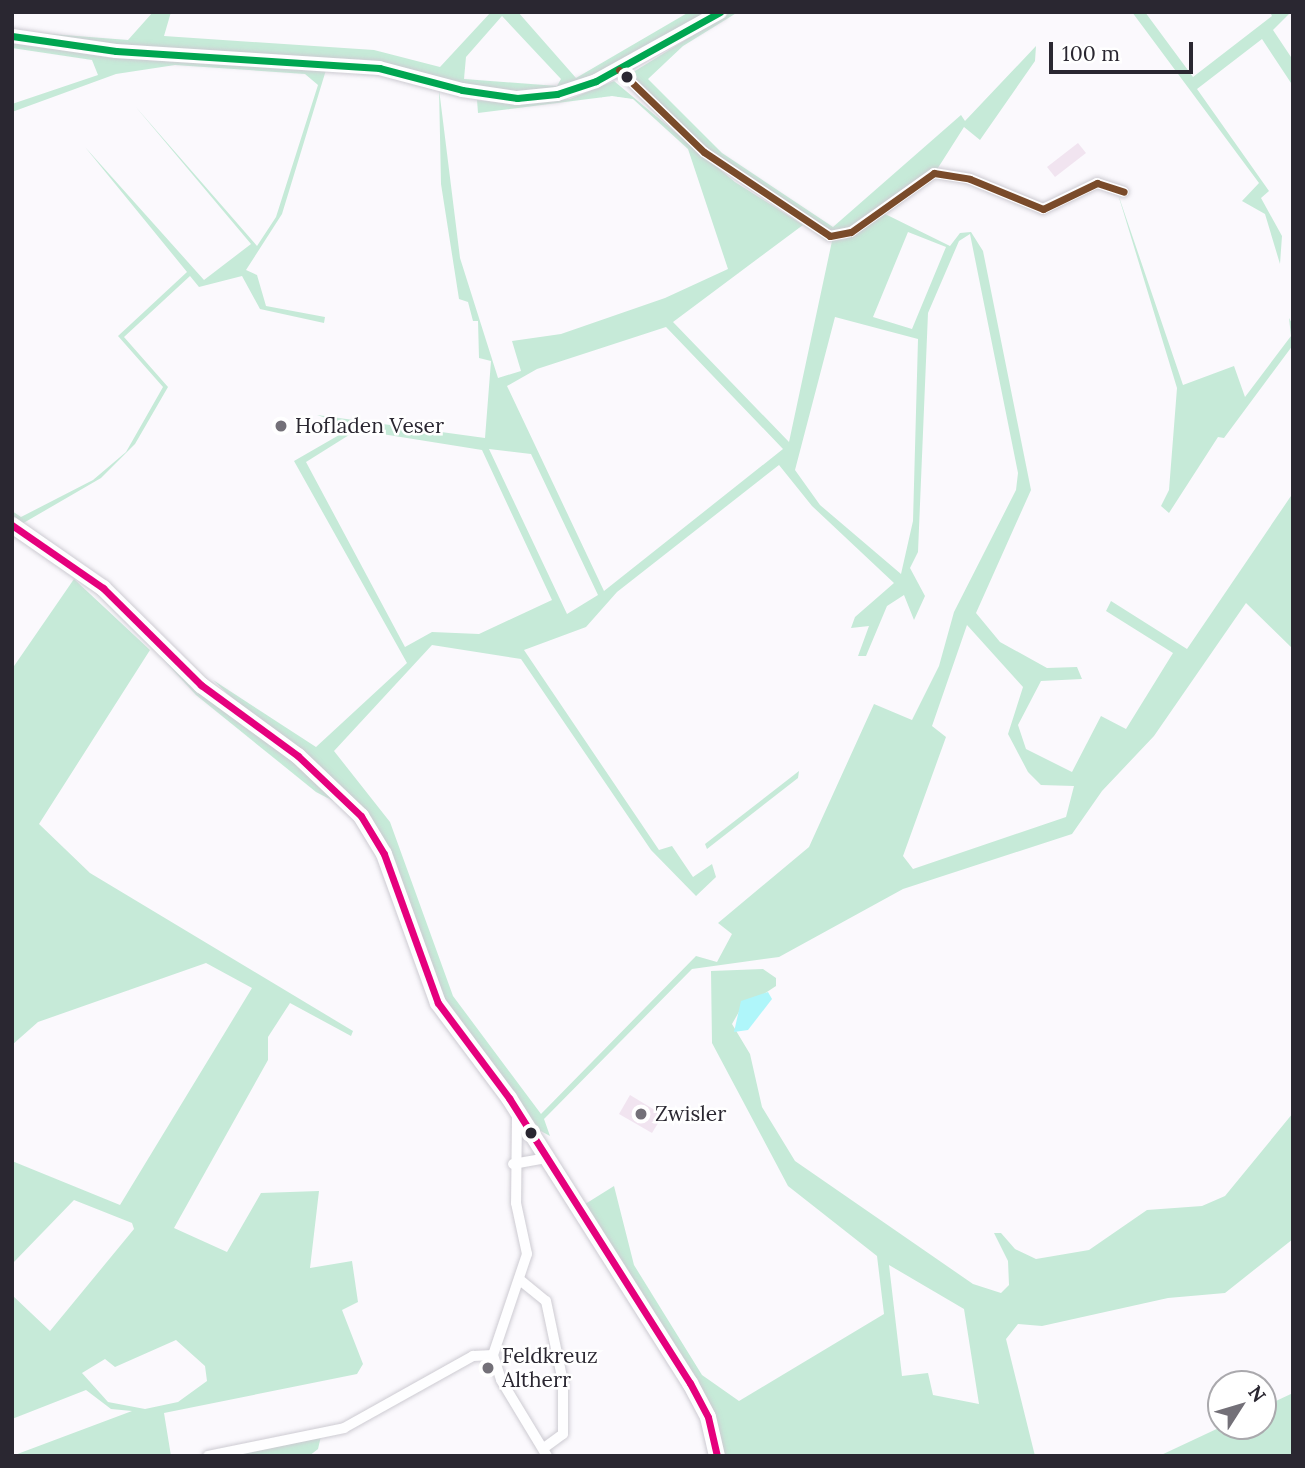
<!DOCTYPE html>
<html>
<head>
<meta charset="utf-8">
<style>
  body { margin:0 }
  #map { position:relative; width:1305px; height:1468px; overflow:hidden; background:#fbf9fd; font-family:Lora,serif }
  div>[style] { position:absolute }
  .green>* { inset:0; background:#c6ead8 }
  .water>* { inset:0; background:#aff6fa }
  .building>* { inset:0; background:#f1e4f0 }
  .roads { filter:drop-shadow(0 0 2px #cdcbd2) drop-shadow(0 0 2px #cdcbd2) }
  .minor>* { height:10px; margin:-5px; padding:0 5px; transform-origin:5px; border-radius:5px; background:#fefeff }
  .tertiary>* { height:14px; margin:-7px; padding:0 7px; transform-origin:7px; border-radius:7px; background:#fefeff }
  .secondary>* { height:16px; margin:-8px; padding:0 8px; transform-origin:8px; border-radius:8px; background:#fefeff }
  .bus-1>* { height:7px; margin:-3.5px; padding:0 3.5px; transform-origin:3.5px; border-radius:3.5px; background:#00a651 }
  .bus-2>* { height:7px; margin:-3.5px; padding:0 3.5px; transform-origin:3.5px; border-radius:3.5px; background:#7a4b2a }
  .bus-3>* { height:7px; margin:-3.5px; padding:0 3.5px; transform-origin:3.5px; border-radius:3.5px; background:#e5007d }
  .dots>* { width:19px; height:19px; translate:-50% -50%; box-sizing:border-box; border:4px solid #fff; border-radius:50% }
  span { translate:-50% -50%; white-space:nowrap; text-align:center; line-height:1.15; -webkit-text-stroke:5px #fff; paint-order:stroke }
  .poi-label { font-size:21px; color:#2a2731 }
  .left { translate:0 -50%; text-align:left }
  .frame { position:absolute; inset:0; border:14px solid #2a2731; pointer-events:none }
  .north { position:absolute; left:1207px; top:1370px; width:70px; height:70px; box-sizing:border-box; background:#fff; border:2px solid #aaa9ad; border-radius:50%; rotate:53deg; font-size:19px; font-weight:700; line-height:28px; text-align:center; color:#2a2731 }
  .north::after { content:''; display:block; margin:auto; width:24px; height:32px; background:#737078; clip-path:polygon(50% 0,100% 100%,50% 72%,0 100%) }
  .scale { position:absolute; left:1049px; top:42px; width:144px; height:32px; box-sizing:border-box; border:4px solid #2a2731; border-top:0; padding-left:9px; font-size:21px; line-height:24px; white-space:nowrap; color:#2a2731; -webkit-text-stroke:5px #fff; paint-order:stroke }
</style>
</head>
<body>
<div id="map">
  <div class="green">
    <div style="clip-path:polygon(evenodd,153px 12px,171px 12px,164px 36px,374px 50px,440px 67px,491px 12px,518px 12px,576px 78px,689px 12px,714px 12px,627px 62px,568px 87px,527px 92px,480px 88px,368px 60px,133px 47px,12px 31px,128px 40px,153px 12px,502px 16px,561px 79px,557px 86px,464px 79px,466px 57px,502px 16px)"></div>
    <div style="clip-path:polygon(731px 12px,738px 12px,683px 46px,648px 79px,722px 153px,833px 227px,961px 115px,965px 121px,1036px 46px,1035px 61px,980px 140px,964px 127px,936px 171px,849px 230px,828px 231px,710px 151px,630px 74px)"></div>
    <div style="clip-path:polygon(1132px 12px,1145px 12px,1193px 77px,1272px 16px,1270px 12px,1291px 12px,1273px 30px,1293px 60px,1293px 86px,1262px 39px,1197px 89px,1269px 191px,1261px 198px,1282px 236px,1280px 264px,1265px 214px,1242px 201px,1259px 183px)"></div>
    <div style="clip-path:polygon(12px 40px,111px 58px,326px 70px,282px 214px,246px 270px,257px 275px,266px 306px,325px 317px,324px 323px,260px 309px,242px 276px,199px 287px,190px 276px,124px 337px,168px 387px,135px 444px,101px 478px,20px 525px,12px 520px,12px 511px,21px 517px,93px 480px,126px 452px,163px 387px,118px 336px,187px 272px,85px 147px,204px 280px,251px 244px,135px 106px,257px 246px,276px 217px,318px 85px,305px 74px,175px 65px,116px 74px,12px 112px,12px 104px,98px 75px,92px 60px,12px 48px)"></div>
    <div style="clip-path:polygon(evenodd,614px 81px,735px 182px,803px 225px,673px 322px,789px 442px,832px 241px,846px 239px,881px 212px,950px 246px,960px 233px,971px 232px,983px 251px,1031px 490px,976px 613px,1000px 642px,1047px 668px,1077px 667px,1082px 679px,1041px 681px,1018px 725px,1026px 749px,1072px 772px,1101px 716px,1126px 729px,1173px 653px,1106px 611px,1111px 601px,1187px 649px,1293px 493px,1293px 649px,1246px 603px,1154px 736px,1102px 791px,1072px 834px,903px 889px,779px 957px,692px 969px,544px 1119px,550px 1136px,535px 1128px,449px 1010px,385px 843px,213px 680px,316px 747px,407px 663px,294px 461px,353px 427px,317px 415px,485px 438px,491px 361px,479px 358px,478px 321px,473px 321px,468px 302px,459px 299px,441px 184px,439px 89px,460px 258px,498px 378px,521px 371px,512px 341px,561px 334px,665px 298px,728px 269px,688px 149px,633px 99px,612px 96px,478px 113px,477px 100px,513px 104px,570px 99px,614px 81px,908px 232px,946px 247px,912px 329px,873px 317px,908px 232px,614px 81px,970px 234px,1018px 473px,1016px 490px,954px 612px,939px 666px,912px 720px,874px 704px,809px 847px,718px 923px,732px 934px,717px 962px,696px 956px,541px 1114px,453px 996px,390px 822px,334px 751px,432px 645px,521px 659px,651px 850px,696px 896px,716px 877px,712px 864px,693px 877px,672px 846px,659px 850px,524px 650px,586px 627px,617px 592px,779px 465px,812px 506px,894px 583px,855px 617px,851px 628px,869px 626px,858px 656px,866px 656px,887px 606px,904px 595px,914px 620px,925px 596px,910px 568px,918px 552px,928px 313px,959px 241px,970px 234px,614px 81px,835px 317px,918px 339px,913px 521px,901px 574px,820px 505px,795px 470px,835px 317px,614px 81px,666px 327px,783px 449px,604px 591px,507px 386px,537px 369px,666px 327px,614px 81px,357px 430px,482px 450px,552px 600px,479px 634px,432px 632px,405px 647px,306px 462px,357px 430px,614px 81px,489px 449px,531px 454px,598px 595px,567px 614px,489px 449px,614px 81px,967px 625px,1023px 687px,1008px 734px,1028px 772px,1041px 785px,1074px 786px,1066px 817px,913px 869px,903px 856px,946px 737px,932px 726px,967px 625px)"></div>
    <div style="clip-path:polygon(1117px 191px,1183px 385px,1234px 366px,1245px 397px,1291px 336px,1289px 318px,1293px 325px,1293px 345px,1224px 438px,1218px 437px,1169px 513px,1161px 506px,1169px 490px,1177px 388px)"></div>
    <div style="clip-path:polygon(evenodd,74px 579px,150px 650px,39px 824px,90px 873px,353px 1031px,351px 1036px,290px 1003px,268px 1037px,268px 1060px,174px 1228px,227px 1252px,261px 1193px,319px 1191px,310px 1268px,352px 1261px,358px 1302px,342px 1310px,363px 1364px,357px 1374px,164px 1413px,171px 1456px,12px 1456px,132px 1411px,111px 1409px,86px 1390px,12px 1419px,12px 1295px,50px 1331px,134px 1229px,132px 1223px,74px 1200px,12px 1264px,12px 1161px,120px 1205px,252px 988px,206px 963px,38px 1022px,12px 1045px,12px 669px,74px 579px,176px 1340px,205px 1366px,207px 1381px,178px 1402px,145px 1409px,108px 1402px,82px 1373px,105px 1359px,115px 1367px,176px 1340px)"></div>
    <div style="clip-path:polygon(139px 633px,272px 741px,345px 807px,316px 792px,196px 695px)"></div>
    <div style="clip-path:polygon(799px 771px,798px 778px,707px 849px,705px 844px)"></div>
    <div style="clip-path:polygon(evenodd,763px 969px,776px 978px,776px 986px,740px 1010px,732px 1024px,750px 1054px,762px 1107px,795px 1161px,973px 1284px,1001px 1293px,1009px 1285px,1008px 1261px,994px 1233px,1001px 1233px,1015px 1249px,1036px 1259px,1089px 1250px,1147px 1210px,1202px 1206px,1225px 1196px,1293px 1113px,1293px 1239px,1225px 1293px,1168px 1298px,1042px 1326px,1018px 1324px,1006px 1339px,1035px 1456px,722px 1456px,582px 1206px,614px 1186px,634px 1265px,702px 1375px,739px 1401px,884px 1314px,877px 1256px,788px 1186px,712px 1043px,711px 971px,763px 969px,889px 1265px,964px 1309px,979px 1404px,933px 1395px,928px 1373px,902px 1376px,889px 1265px)"></div>
    <div style="clip-path:polygon(1293px 1393px,1293px 1456px,1159px 1456px,1223px 1426px,1263px 1426px,1263px 1407px)"></div>
    <div style="clip-path:polygon(321px 1436px,318px 1449px,309px 1456px,223px 1456px)"></div>
  </div>
  <div class="water">
    <div style="clip-path:polygon(768px 992px,772px 999px,748px 1030px,734px 1032px,741px 1001px)"></div>
  </div>
  <div class="building">
    <div style="clip-path:polygon(1078px 143px,1086px 153px,1055px 177px,1047px 167px)"></div>
    <div style="clip-path:polygon(630px 1095px,663px 1115px,652px 1133px,619px 1114px)"></div>
  </div>
  <div class="roads">
    <div class="minor">
      <div style="left:619px;top:70px;width:118px;rotate:44deg"></div>
      <div style="left:704px;top:152px;width:151px;rotate:33.7deg"></div>
      <div style="left:830px;top:236px;width:21px;rotate:-11deg"></div>
      <div style="left:851px;top:232px;width:102px;rotate:-35.4deg"></div>
      <div style="left:934px;top:173px;width:36px;rotate:9deg"></div>
      <div style="left:970px;top:179px;width:79px;rotate:22.3deg"></div>
      <div style="left:1043px;top:209px;width:60px;rotate:-25.7deg"></div>
      <div style="left:1097px;top:183px;width:28px;rotate:18deg"></div>
      <div style="left:517px;top:1112px;width:91px;rotate:90.6deg"></div>
      <div style="left:516px;top:1203px;width:52px;rotate:77.8deg"></div>
      <div style="left:527px;top:1254px;width:107px;rotate:108.6deg"></div>
      <div style="left:493px;top:1355px;width:26px;rotate:72deg"></div>
      <div style="left:501px;top:1380px;width:89px;rotate:58.8deg"></div>
      <div style="left:513px;top:1164px;width:35px;rotate:-10deg"></div>
      <div style="left:520px;top:1280px;width:33px;rotate:39deg"></div>
      <div style="left:546px;top:1301px;width:83px;rotate:78.1deg"></div>
      <div style="left:563px;top:1382px;width:52px;rotate:90deg"></div>
      <div style="left:563px;top:1434px;width:22px;rotate:144deg"></div>
      <div style="left:208px;top:1456px;width:139px;rotate:-11.6deg"></div>
      <div style="left:344px;top:1428px;width:148px;rotate:-29.2deg"></div>
      <div style="left:473px;top:1356px;width:20px;rotate:-3deg"></div>
    </div>
    <div class="tertiary">
      <div style="left:12px;top:36px;width:105px;rotate:8.2deg"></div>
      <div style="left:116px;top:51px;width:264px;rotate:3.7deg"></div>
      <div style="left:379px;top:68px;width:86px;rotate:14.8deg"></div>
      <div style="left:462px;top:90px;width:56px;rotate:8.3deg"></div>
      <div style="left:517px;top:98px;width:40px;rotate:-5.7deg"></div>
      <div style="left:557px;top:94px;width:41px;rotate:-18.4deg"></div>
      <div style="left:596px;top:81px;width:142px;rotate:-29.1deg"></div>
    </div>
    <div class="secondary">
      <div style="left:12px;top:525px;width:111px;rotate:34.7deg"></div>
      <div style="left:103px;top:588px;width:138px;rotate:44.7deg"></div>
      <div style="left:201px;top:685px;width:120px;rotate:36.2deg"></div>
      <div style="left:298px;top:756px;width:87px;rotate:43.6deg"></div>
      <div style="left:361px;top:816px;width:44px;rotate:58.8deg"></div>
      <div style="left:384px;top:854px;width:158px;rotate:70.1deg"></div>
      <div style="left:438px;top:1003px;width:119px;rotate:53.2deg"></div>
      <div style="left:509px;top:1098px;width:338px;rotate:57.6deg"></div>
      <div style="left:690px;top:1383px;width:38px;rotate:62deg"></div>
      <div style="left:708px;top:1417px;width:40px;rotate:77deg"></div>
    </div>
  </div>
  <div class="bus-1">
    <div style="left:12px;top:36px;width:105px;rotate:8.2deg"></div>
    <div style="left:116px;top:51px;width:264px;rotate:3.7deg"></div>
    <div style="left:379px;top:68px;width:86px;rotate:14.8deg"></div>
    <div style="left:462px;top:90px;width:56px;rotate:8.3deg"></div>
    <div style="left:517px;top:98px;width:40px;rotate:-5.7deg"></div>
    <div style="left:557px;top:94px;width:41px;rotate:-18.4deg"></div>
    <div style="left:596px;top:81px;width:142px;rotate:-29.1deg"></div>
  </div>
  <div class="bus-2">
    <div style="left:619px;top:70px;width:118px;rotate:44deg"></div>
    <div style="left:704px;top:152px;width:151px;rotate:33.7deg"></div>
    <div style="left:830px;top:236px;width:21px;rotate:-11deg"></div>
    <div style="left:851px;top:232px;width:102px;rotate:-35.4deg"></div>
    <div style="left:934px;top:173px;width:36px;rotate:9deg"></div>
    <div style="left:970px;top:179px;width:79px;rotate:22.3deg"></div>
    <div style="left:1043px;top:209px;width:60px;rotate:-25.7deg"></div>
    <div style="left:1097px;top:183px;width:28px;rotate:18deg"></div>
  </div>
  <div class="bus-3">
    <div style="left:12px;top:525px;width:111px;rotate:34.7deg"></div>
    <div style="left:103px;top:588px;width:138px;rotate:44.7deg"></div>
    <div style="left:201px;top:685px;width:120px;rotate:36.2deg"></div>
    <div style="left:298px;top:756px;width:87px;rotate:43.6deg"></div>
    <div style="left:361px;top:816px;width:44px;rotate:58.8deg"></div>
    <div style="left:384px;top:854px;width:158px;rotate:70.1deg"></div>
    <div style="left:438px;top:1003px;width:119px;rotate:53.2deg"></div>
    <div style="left:509px;top:1098px;width:338px;rotate:57.6deg"></div>
    <div style="left:690px;top:1383px;width:38px;rotate:62deg"></div>
    <div style="left:708px;top:1417px;width:40px;rotate:77deg"></div>
  </div>
  <div class="dots">
    <div style="left:627px;top:77px;background:#2a2731"></div>
    <div style="left:281px;top:426px;background:#737078"></div>
    <div style="left:641px;top:1114px;background:#737078"></div>
    <div style="left:531px;top:1133px;background:#2a2731"></div>
    <div style="left:488px;top:1368px;background:#737078"></div>
  </div>
  <div class="poi-label">
    <span class="left" style="left:295px;top:426px">Hofladen Veser</span>
    <span class="left" style="left:655px;top:1114px">Zwisler</span>
    <span class="left" style="left:502px;top:1368px">Feldkreuz<br>Altherr</span>
  </div>
  <div class="frame"></div>
  <div class="north">N</div>
  <div class="scale">100 m</div>
</div>
</body>
</html>
